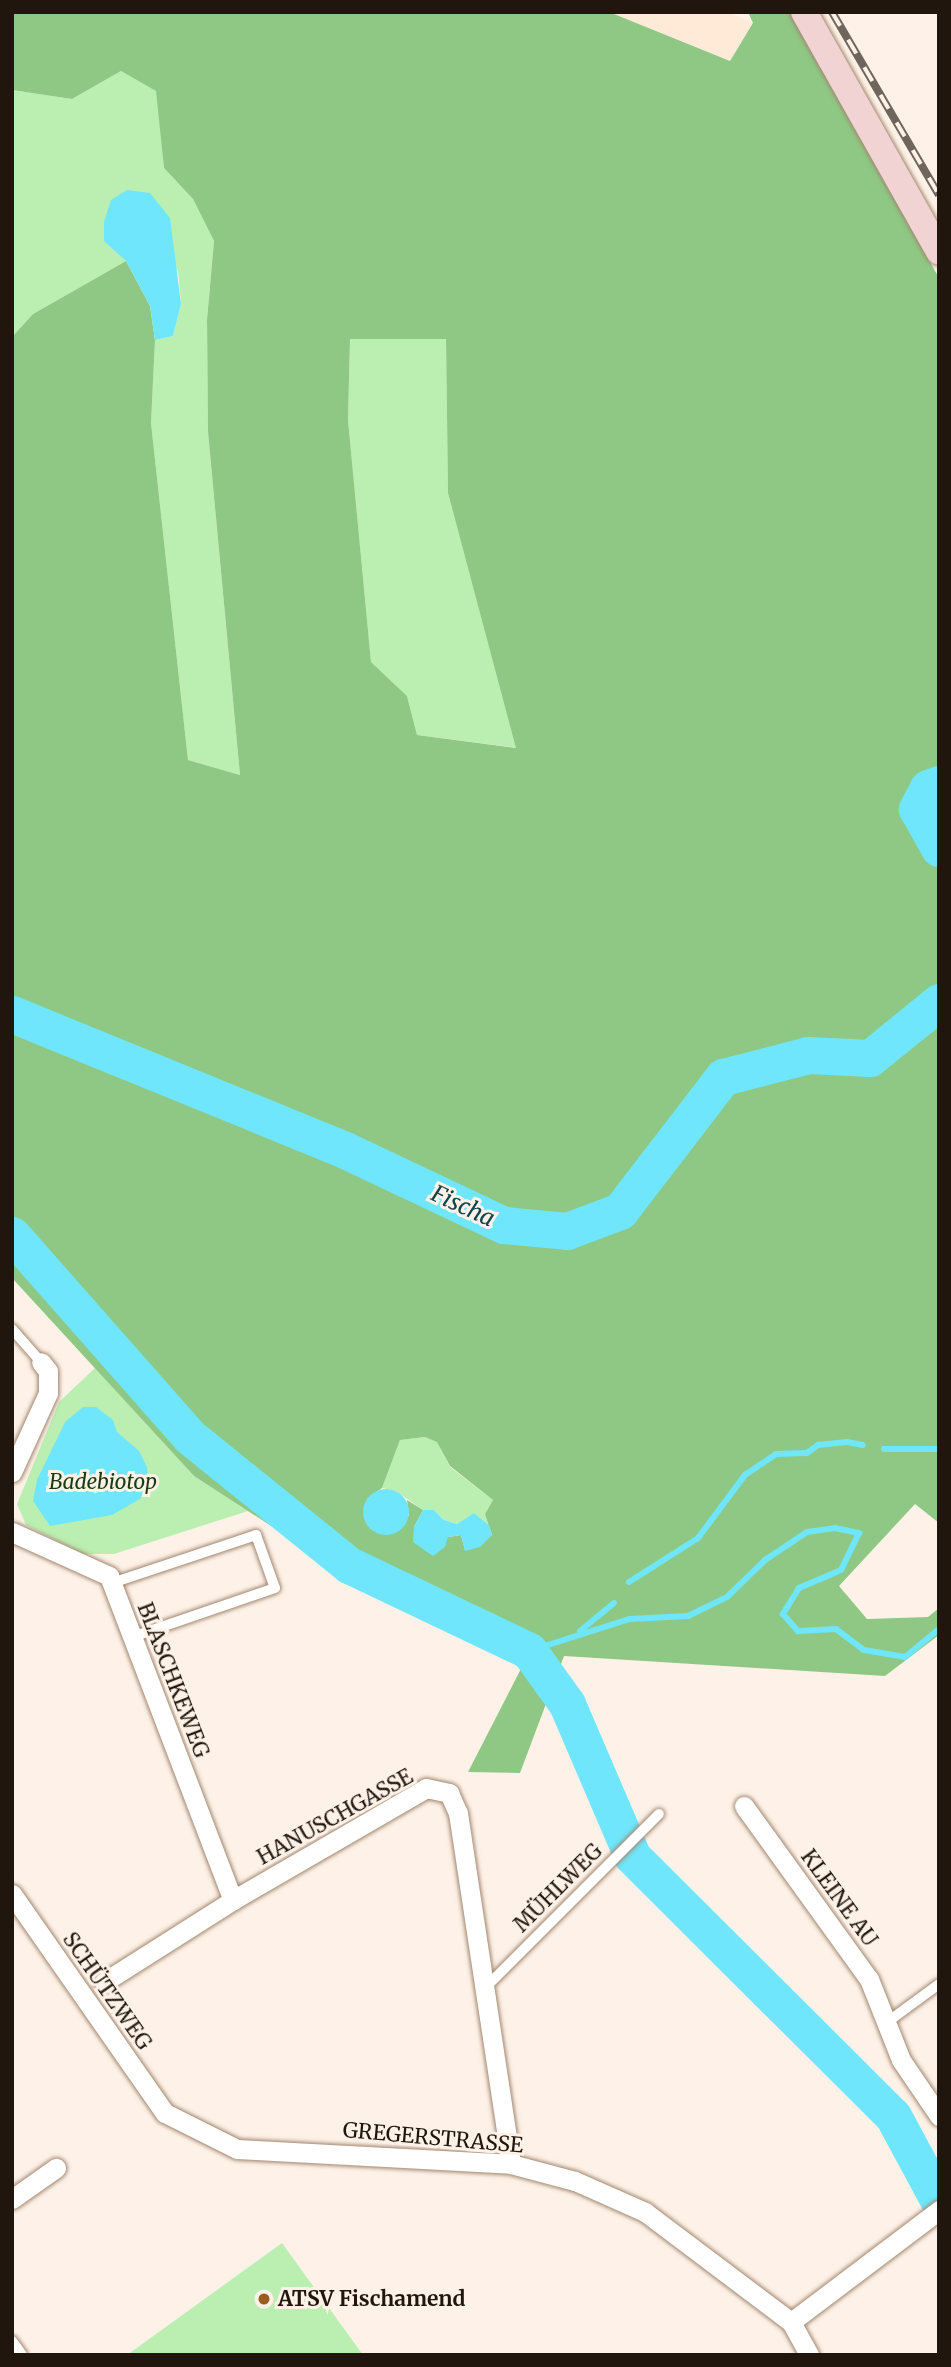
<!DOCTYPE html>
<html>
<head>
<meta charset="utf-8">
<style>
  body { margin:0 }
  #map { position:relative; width:951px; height:2367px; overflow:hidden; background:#fef2e8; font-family:Merriweather,serif }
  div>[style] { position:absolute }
  .built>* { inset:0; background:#ffead7 }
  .green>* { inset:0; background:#bbefb2 }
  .forest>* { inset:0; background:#8ec884 }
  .water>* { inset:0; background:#6fe6fb }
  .round { border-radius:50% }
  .stream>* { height:6px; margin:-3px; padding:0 3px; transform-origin:3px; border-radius:3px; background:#6fe6fb }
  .river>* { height:37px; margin:-18.5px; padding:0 18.5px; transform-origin:18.5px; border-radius:18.5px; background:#6fe6fb }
  .roads { filter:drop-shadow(0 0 2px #a1876f) drop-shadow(0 0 2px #a1876f) }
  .lane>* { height:10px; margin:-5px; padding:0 5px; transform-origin:5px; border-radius:5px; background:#fff }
  .street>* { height:19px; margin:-9.5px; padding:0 9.5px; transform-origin:9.5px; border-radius:9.5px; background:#fff }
  .secondary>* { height:26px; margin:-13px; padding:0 13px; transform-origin:13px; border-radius:13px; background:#f2d3d3 }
  .rail>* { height:8px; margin-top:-4px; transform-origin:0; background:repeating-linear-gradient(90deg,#fef2e8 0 16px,#70655c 0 32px); box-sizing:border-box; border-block:2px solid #70655c }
  .dots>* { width:19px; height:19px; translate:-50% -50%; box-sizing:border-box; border:4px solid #fef2e8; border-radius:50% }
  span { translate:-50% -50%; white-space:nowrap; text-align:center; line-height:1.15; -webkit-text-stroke:6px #fef2e8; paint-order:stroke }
  .park-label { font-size:21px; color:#163d10; font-style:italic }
  .street-label { font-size:21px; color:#20160d }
  .poi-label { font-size:21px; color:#20160d; font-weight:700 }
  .left { translate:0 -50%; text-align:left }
  .water-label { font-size:23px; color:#0f464e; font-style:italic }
  .frame { position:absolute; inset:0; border:14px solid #20160d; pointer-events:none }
</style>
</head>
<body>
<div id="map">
  <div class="built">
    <div style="clip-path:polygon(609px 12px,727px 12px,753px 23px,730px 61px)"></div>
  </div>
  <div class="green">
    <div style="clip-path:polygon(121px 71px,157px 91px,164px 168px,193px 199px,214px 241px,207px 320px,208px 432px,240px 775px,188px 760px,151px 423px,155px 340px,173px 336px,181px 304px,178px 270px,114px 247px,126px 261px,33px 314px,12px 337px,12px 90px,72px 99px)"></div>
    <div style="clip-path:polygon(446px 338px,448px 493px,517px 748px,417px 735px,407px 696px,371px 662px,348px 420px,350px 339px)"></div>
    <div style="clip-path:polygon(95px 1368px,194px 1476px,248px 1511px,114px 1554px,83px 1554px,26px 1525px,17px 1504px,59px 1402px)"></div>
    <div style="clip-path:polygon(425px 1437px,437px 1441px,450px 1467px,493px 1500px,485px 1514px,489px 1525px,474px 1513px,458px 1524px,444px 1520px,434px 1510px,423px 1510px,396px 1491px,382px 1488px,400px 1440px)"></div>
    <div style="clip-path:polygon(282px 2243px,363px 2355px,127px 2355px)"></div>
  </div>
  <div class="forest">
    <div style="clip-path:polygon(evenodd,12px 12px,609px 12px,730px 61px,753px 23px,748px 12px,790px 12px,939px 278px,939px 1523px,915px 1504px,839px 1586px,867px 1619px,928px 1617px,939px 1608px,939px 1635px,885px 1676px,564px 1656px,520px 1773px,468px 1772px,525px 1661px,333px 1566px,194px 1476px,12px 1278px,12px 337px,33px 314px,126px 261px,150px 306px,155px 340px,151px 423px,188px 760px,240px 775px,208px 432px,207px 320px,214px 241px,193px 199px,164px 168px,156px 91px,121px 71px,72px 99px,12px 90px,12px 12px,350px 339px,446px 339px,448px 493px,516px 748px,417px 735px,407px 696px,371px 662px,348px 420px,350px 339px,12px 12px,425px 1437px,437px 1442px,450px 1466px,493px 1500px,485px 1514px,492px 1535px,465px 1550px,461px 1535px,448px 1537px,414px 1527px,423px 1510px,407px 1500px,409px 1516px,367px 1499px,382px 1488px,400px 1440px,425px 1437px)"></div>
  </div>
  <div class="water">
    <div style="clip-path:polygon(127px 190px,150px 193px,170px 218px,181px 304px,173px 336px,155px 340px,150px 306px,126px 261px,104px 241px,104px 222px,111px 200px)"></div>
    <div style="clip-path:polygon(83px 1407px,96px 1407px,113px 1420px,117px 1432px,139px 1451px,147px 1467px,148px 1485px,140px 1499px,112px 1515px,50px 1526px,33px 1501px,37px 1480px,65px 1422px)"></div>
    <div class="round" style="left:363px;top:1489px;width:46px;height:46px"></div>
    <div style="clip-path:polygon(423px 1510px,434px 1510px,444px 1520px,457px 1524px,474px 1513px,489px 1525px,492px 1535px,480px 1547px,465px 1551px,461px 1535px,448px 1537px,445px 1547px,433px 1556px,413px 1542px,414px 1527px)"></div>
  </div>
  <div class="stream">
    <div style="left:884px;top:1449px;width:55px"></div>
    <div style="left:629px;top:1582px;width:82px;rotate:-32.5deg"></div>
    <div style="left:698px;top:1538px;width:79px;rotate:-53.3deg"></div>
    <div style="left:745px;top:1475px;width:37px;rotate:-34deg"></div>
    <div style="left:776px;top:1454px;width:31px;rotate:-2deg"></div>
    <div style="left:807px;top:1453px;width:14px;rotate:-36deg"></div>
    <div style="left:818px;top:1445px;width:29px;rotate:-6deg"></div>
    <div style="left:847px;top:1442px;width:16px;rotate:11deg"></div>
    <div style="left:580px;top:1631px;width:44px;rotate:-39.5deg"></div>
    <div style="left:529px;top:1651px;width:105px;rotate:-17.7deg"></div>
    <div style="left:629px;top:1619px;width:59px;rotate:-2.9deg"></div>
    <div style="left:688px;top:1616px;width:43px;rotate:-26deg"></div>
    <div style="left:727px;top:1597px;width:53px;rotate:-44.2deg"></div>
    <div style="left:765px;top:1560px;width:50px;rotate:-33.7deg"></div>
    <div style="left:807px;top:1532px;width:28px;rotate:-8deg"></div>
    <div style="left:835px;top:1528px;width:25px;rotate:12deg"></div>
    <div style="left:859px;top:1533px;width:41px;rotate:115.9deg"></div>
    <div style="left:841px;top:1570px;width:46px;rotate:156.8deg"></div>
    <div style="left:799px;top:1588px;width:31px;rotate:122deg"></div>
    <div style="left:783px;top:1614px;width:23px;rotate:49deg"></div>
    <div style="left:798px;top:1631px;width:38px;rotate:-3deg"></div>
    <div style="left:836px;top:1629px;width:35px;rotate:37deg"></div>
    <div style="left:864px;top:1650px;width:42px;rotate:9.7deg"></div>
    <div style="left:905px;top:1657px;width:44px;rotate:-39.5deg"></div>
  </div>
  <div class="river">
    <div style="left:939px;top:784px;width:12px;rotate:160deg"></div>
    <div style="left:928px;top:788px;width:24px;rotate:118deg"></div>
    <div style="left:917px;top:809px;width:45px;rotate:60.6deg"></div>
    <div style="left:12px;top:1014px;width:360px;rotate:22.2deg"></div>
    <div style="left:345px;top:1150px;width:176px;rotate:25.3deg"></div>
    <div style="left:504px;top:1225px;width:63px;rotate:5.4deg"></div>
    <div style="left:567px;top:1231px;width:57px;rotate:-20.7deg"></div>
    <div style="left:620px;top:1211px;width:169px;rotate:-52.5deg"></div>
    <div style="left:723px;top:1077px;width:88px;rotate:-14.5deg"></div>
    <div style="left:808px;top:1055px;width:62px;rotate:2.8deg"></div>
    <div style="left:870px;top:1058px;width:89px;rotate:-39.1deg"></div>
    <div style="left:12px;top:1235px;width:268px;rotate:48.6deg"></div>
    <div style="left:189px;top:1436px;width:206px;rotate:38.9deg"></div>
    <div style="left:349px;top:1565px;width:199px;rotate:25.5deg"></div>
    <div style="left:529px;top:1651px;width:65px;rotate:54.4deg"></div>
    <div style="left:567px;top:1704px;width:165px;rotate:66.8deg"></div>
    <div style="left:632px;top:1856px;width:368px;rotate:44.9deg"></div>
    <div style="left:893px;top:2116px;width:97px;rotate:61.6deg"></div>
  </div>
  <div class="roads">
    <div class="lane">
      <div style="left:12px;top:1329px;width:44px;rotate:48.7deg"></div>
      <div style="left:112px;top:1583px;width:152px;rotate:-18.4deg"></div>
      <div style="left:256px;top:1535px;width:56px;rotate:70.3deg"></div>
      <div style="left:275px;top:1588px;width:151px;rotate:161.1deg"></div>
      <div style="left:485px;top:1988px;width:246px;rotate:-45deg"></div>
      <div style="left:886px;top:2023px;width:66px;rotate:-36.3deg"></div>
      <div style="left:12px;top:2341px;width:17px;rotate:54deg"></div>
    </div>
    <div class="street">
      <div style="left:12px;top:1472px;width:87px;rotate:-65.5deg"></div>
      <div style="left:48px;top:1393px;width:22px;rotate:-90deg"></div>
      <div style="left:48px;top:1371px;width:11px;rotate:-128deg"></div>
      <div style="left:12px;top:1532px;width:107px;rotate:24.4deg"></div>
      <div style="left:109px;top:1576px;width:347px;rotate:69.1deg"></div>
      <div style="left:744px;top:1806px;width:213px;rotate:54.2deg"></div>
      <div style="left:869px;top:1979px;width:87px;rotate:68.4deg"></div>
      <div style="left:901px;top:2060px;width:68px;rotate:55.8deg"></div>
      <div style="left:12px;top:1894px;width:267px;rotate:55.1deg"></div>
      <div style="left:165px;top:2113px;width:80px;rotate:26.6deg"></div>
      <div style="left:237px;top:2149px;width:274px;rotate:3.1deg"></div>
      <div style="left:511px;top:2164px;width:66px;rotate:14.9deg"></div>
      <div style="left:575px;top:2181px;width:77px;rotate:23.9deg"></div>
      <div style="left:645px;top:2212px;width:183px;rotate:37deg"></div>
      <div style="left:791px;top:2322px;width:38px;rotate:61deg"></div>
      <div style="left:104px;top:1982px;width:153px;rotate:-32.4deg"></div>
      <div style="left:233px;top:1900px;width:223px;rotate:-30.1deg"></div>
      <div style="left:426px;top:1788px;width:24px;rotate:12deg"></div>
      <div style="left:449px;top:1793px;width:22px;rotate:66deg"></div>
      <div style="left:458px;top:1813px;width:355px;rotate:81.4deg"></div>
      <div style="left:12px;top:2199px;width:54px;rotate:-35.2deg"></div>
      <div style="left:791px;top:2322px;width:186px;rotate:-37.1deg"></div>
    </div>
    <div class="secondary">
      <div style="left:804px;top:12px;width:275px;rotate:60.6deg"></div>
    </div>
  </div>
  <div class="rail">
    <div style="left:832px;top:12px;width:212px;rotate:59.7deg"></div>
  </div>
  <div class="dots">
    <div style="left:264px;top:2299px;background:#9a5d21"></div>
  </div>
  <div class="park-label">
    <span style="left:103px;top:1482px">Badebiotop</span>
  </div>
  <div class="street-label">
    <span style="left:173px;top:1680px;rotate:69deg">BLASCHKEWEG</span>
    <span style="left:335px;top:1817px;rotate:-29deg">HANUSCHGASSE</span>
    <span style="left:558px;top:1888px;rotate:-45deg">MÜHLWEG</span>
    <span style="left:839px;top:1898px;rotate:54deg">KLEINE AU</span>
    <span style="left:107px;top:1991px;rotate:55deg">SCHÜTZWEG</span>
    <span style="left:433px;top:2138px;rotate:5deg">GREGERSTRASSE</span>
  </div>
  <div class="poi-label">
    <span class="left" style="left:278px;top:2299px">ATSV Fischamend</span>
  </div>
  <div class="water-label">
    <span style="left:463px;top:1206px;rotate:25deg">Fischa</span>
  </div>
  <div class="frame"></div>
</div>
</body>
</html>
